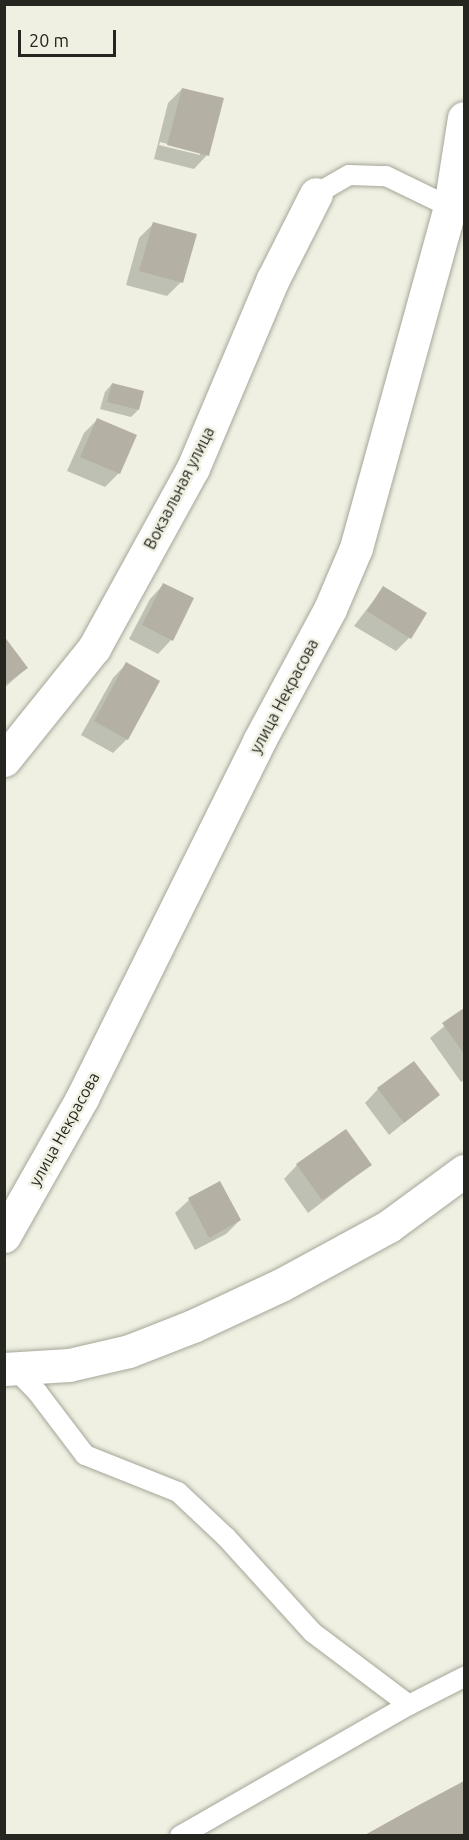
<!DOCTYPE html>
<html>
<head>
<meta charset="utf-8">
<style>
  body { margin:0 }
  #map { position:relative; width:469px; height:1840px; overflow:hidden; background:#eff0e2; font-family:Ubuntu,sans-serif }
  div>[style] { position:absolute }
  .shadow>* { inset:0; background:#0003 }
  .building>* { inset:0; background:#b5b0a4 }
  .roads { filter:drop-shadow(0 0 2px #a5a699) drop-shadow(0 0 2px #a5a699) }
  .service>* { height:20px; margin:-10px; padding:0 10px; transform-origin:10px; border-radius:10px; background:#fff }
  .minor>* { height:33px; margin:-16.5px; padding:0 16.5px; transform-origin:16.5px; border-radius:16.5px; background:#fff }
  .secondary>* { height:33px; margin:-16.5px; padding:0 16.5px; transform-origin:16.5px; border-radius:16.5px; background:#fff }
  span { translate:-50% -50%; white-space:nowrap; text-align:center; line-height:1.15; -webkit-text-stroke:5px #eff0e2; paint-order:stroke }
  .street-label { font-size:16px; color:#262621 }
  .frame { position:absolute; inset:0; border:6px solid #262621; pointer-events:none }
  .scale { position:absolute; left:18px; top:30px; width:98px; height:27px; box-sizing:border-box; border:3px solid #262621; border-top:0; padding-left:8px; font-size:18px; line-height:21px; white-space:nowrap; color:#262621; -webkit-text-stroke:4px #eff0e2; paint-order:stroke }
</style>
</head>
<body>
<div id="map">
  <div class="shadow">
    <div style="clip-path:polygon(evenodd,182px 89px,207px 155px,194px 169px,154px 159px,168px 103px,182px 89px,160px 142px,200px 152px,200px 155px,159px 145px,160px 142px)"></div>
    <div style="clip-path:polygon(153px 224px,181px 282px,167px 296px,126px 285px,139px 238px)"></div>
    <div style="clip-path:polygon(112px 384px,138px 410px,131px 417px,100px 409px,105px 392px)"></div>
    <div style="clip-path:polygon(98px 419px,119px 473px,105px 487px,67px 471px,84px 433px)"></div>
    <div style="clip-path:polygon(163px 585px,171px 640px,158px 654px,129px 639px,150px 599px)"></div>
    <div style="clip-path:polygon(383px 588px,409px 638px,396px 651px,354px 626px)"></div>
    <div style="clip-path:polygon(4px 638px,27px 668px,4px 688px)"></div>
    <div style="clip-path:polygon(126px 664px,127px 739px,113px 753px,81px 735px,113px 678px)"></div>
    <div style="clip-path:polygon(464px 1010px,464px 1080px,461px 1082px,430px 1038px)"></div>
    <div style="clip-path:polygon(378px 1089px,438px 1095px,389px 1135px,365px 1103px)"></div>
    <div style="clip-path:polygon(297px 1165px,370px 1165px,308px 1213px,284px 1179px)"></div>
    <div style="clip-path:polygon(189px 1200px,240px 1220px,226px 1234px,195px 1250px,175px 1213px)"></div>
    <div style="clip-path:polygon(464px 1783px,464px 1836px,366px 1836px)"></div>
  </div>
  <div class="building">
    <div style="clip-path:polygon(182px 88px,224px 98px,209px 156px,167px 145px)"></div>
    <div style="clip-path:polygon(153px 222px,197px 234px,183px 283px,139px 271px)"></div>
    <div style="clip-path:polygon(112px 383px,144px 391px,139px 410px,107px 402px)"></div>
    <div style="clip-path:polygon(97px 418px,137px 435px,120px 474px,80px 457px)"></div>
    <div style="clip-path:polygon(163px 583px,194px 598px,173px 641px,142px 625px)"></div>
    <div style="clip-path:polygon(383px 586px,427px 613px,411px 639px,367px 611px)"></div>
    <div style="clip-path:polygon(4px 636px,28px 668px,4px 685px)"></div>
    <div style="clip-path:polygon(126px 662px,160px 681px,128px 740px,94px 721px)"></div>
    <div style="clip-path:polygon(464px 1008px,464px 1054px,442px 1023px)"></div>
    <div style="clip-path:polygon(414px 1061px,440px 1095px,404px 1123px,377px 1088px)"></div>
    <div style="clip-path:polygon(346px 1129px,372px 1165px,322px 1200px,296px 1164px)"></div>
    <div style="clip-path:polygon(220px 1181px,241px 1220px,209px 1238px,188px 1198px)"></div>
    <div style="clip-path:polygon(464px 1781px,464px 1836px,363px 1836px,417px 1806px)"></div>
  </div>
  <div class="roads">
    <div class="service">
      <div style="left:316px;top:194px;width:38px;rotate:-30deg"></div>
      <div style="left:349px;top:175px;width:37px;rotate:2deg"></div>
      <div style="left:386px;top:176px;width:71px;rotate:25.8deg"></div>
      <div style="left:16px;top:1370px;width:32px;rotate:46deg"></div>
      <div style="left:38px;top:1393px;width:78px;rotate:52.8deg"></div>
      <div style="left:85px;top:1455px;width:100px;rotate:21.7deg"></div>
      <div style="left:178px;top:1492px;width:66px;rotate:43.2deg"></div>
      <div style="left:226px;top:1537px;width:128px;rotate:47.8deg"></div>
      <div style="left:312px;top:1632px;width:121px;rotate:37deg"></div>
      <div style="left:180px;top:1836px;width:264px;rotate:-29.8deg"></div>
      <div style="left:409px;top:1705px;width:62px;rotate:-27deg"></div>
    </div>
    <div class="minor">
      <div style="left:4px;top:760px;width:144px;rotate:-51.2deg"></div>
      <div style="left:94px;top:648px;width:205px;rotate:-61.2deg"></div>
      <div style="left:193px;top:468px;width:205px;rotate:-67.1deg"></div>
      <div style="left:273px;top:279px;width:95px;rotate:-63.2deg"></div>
      <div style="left:4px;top:1369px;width:65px;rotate:-3.5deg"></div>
      <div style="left:69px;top:1365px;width:62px;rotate:-13.1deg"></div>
      <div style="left:129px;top:1351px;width:69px;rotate:-21.3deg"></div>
      <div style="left:193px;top:1326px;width:97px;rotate:-25deg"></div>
      <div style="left:281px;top:1285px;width:123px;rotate:-28.6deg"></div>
      <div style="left:389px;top:1226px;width:93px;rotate:-36.3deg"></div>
    </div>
    <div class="secondary">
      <div style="left:4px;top:1236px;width:159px;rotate:-60.5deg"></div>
      <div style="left:82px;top:1098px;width:398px;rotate:-63.6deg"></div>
      <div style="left:259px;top:741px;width:150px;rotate:-61.7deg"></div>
      <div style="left:330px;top:609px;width:66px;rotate:-66.9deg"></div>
      <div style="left:356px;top:548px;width:354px;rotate:-74.6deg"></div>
      <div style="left:450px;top:207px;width:90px;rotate:-81.1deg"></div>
    </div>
  </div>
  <div class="street-label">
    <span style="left:179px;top:488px;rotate:-63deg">Вокзальная улица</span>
    <span style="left:284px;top:696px;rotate:-62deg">улица Некрасова</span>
    <span style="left:64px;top:1129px;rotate:-61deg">улица Некрасова</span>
  </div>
  <div class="frame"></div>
  <div class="scale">20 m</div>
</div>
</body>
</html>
